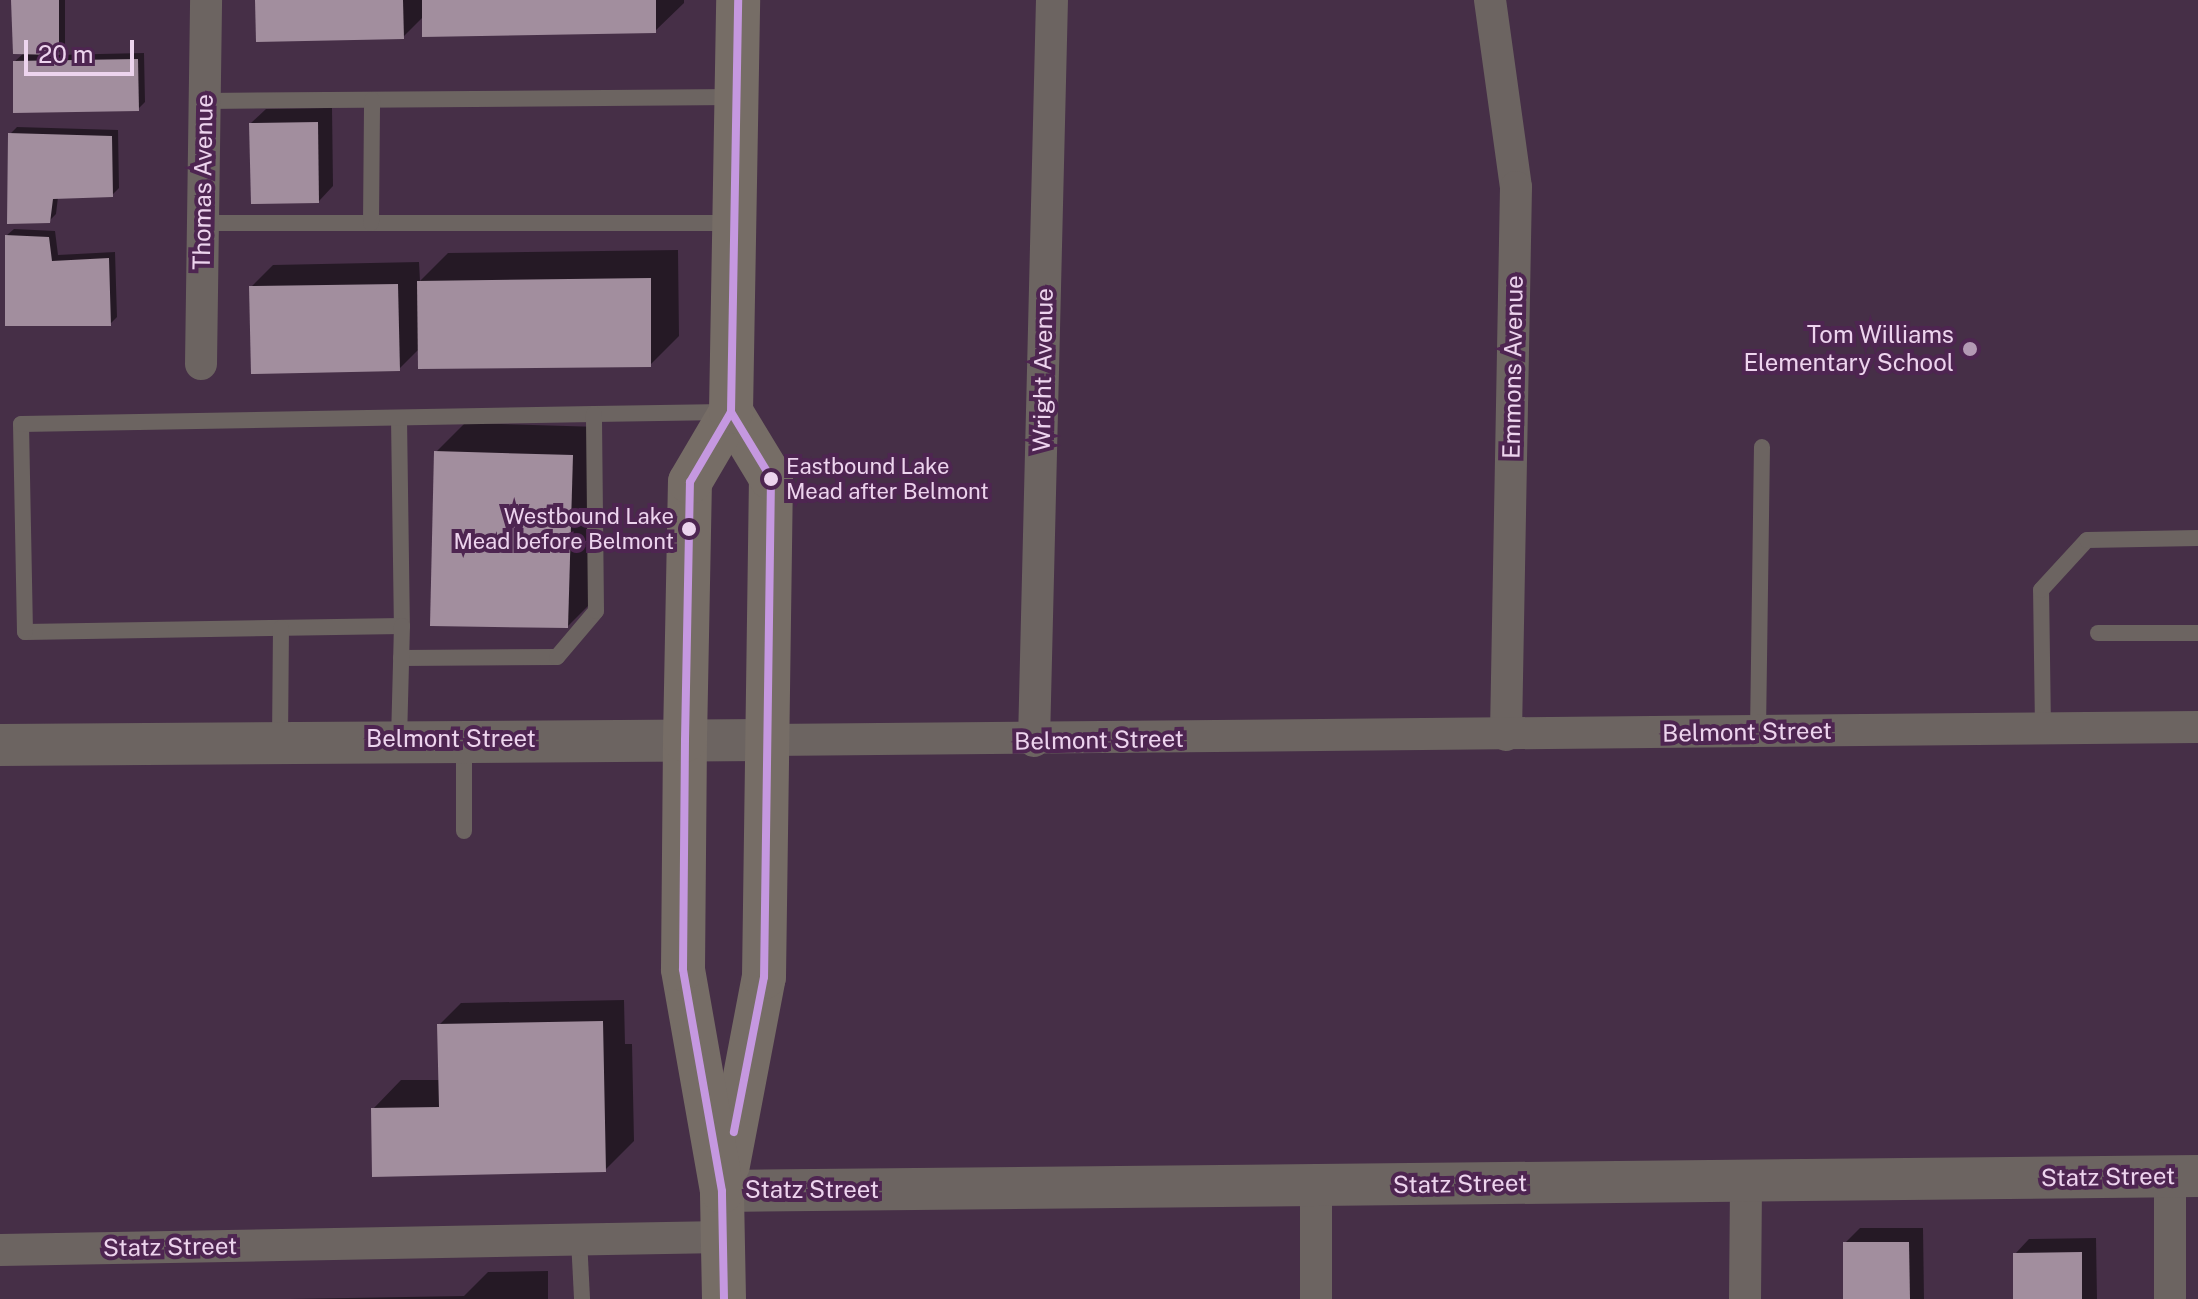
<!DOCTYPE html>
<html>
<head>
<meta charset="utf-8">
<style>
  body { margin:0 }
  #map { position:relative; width:2198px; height:1299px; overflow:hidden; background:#462f47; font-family:"Public Sans",sans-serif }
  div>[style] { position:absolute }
  .shadow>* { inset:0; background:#0007 }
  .building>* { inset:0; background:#a28e9e }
  .service>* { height:16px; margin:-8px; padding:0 8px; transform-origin:8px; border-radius:8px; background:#6c6461 }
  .minor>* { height:32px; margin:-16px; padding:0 16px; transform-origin:16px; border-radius:16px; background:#6c6461 }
  .tertiary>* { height:42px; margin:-21px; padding:0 21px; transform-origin:21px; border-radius:21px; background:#6c6461 }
  .primary>* { height:44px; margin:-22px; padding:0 22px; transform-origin:22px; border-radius:22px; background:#766d66 }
  .bus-1>* { height:8px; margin:-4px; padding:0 4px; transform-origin:4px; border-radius:4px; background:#c598e0 }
  .dots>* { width:22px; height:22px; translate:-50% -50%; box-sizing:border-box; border:4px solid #4e2551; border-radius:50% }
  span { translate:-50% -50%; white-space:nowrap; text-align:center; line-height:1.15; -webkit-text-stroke:8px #4e2551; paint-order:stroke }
  .bus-label { font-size:22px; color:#edd4ee }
  .left { translate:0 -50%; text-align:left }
  .right { translate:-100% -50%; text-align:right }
  .street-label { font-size:24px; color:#edd4ee }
  .poi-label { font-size:24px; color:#edd4ee }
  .scale { position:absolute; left:24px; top:40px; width:110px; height:36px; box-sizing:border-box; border:4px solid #edd4ee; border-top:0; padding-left:10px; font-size:24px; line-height:28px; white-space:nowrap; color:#edd4ee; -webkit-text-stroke:6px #4e2551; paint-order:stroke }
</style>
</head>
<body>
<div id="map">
  <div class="shadow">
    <div style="clip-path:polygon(14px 0,65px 0,65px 46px,56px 55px,144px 53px,145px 102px,138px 109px,14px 62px,25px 52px)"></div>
    <div style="clip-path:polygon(257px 0,684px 0,684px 3px,655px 31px,424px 16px,403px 37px)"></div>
    <div style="clip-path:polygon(332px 108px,333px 186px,319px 201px,251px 123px,266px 109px)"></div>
    <div style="clip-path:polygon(17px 127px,118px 130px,119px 188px,112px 195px,58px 197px,56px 214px,49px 221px,10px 134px)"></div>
    <div style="clip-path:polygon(14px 229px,55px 231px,58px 255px,115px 252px,117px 317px,110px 324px,7px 235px)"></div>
    <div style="clip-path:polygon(678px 250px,679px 336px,650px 365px,420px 348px,399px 369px,251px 287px,273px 265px,419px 262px,420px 281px,448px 253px)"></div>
    <div style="clip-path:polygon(465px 423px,600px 427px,596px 598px,568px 626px,436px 452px)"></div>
    <div style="clip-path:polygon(624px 1000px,625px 1044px,632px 1044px,634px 1141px,605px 1170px,373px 1109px,401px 1080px,440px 1080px,439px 1025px,461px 1003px)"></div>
    <div style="clip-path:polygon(1860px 1228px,1923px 1228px,1924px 1299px,1845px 1299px,1845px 1243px)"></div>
    <div style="clip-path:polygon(2096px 1238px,2097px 1299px,2015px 1299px,2015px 1254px,2029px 1239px)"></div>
    <div style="clip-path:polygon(548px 1271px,548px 1299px,289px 1299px,464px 1296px,488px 1272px)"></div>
  </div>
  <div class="building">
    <div style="clip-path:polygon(11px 0,59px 0,59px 55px,13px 54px)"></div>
    <div style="clip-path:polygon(255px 0,403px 0,404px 39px,256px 42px)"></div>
    <div style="clip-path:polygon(422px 0,656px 0,656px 33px,422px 37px)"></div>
    <div style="clip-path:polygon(138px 59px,139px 111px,13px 113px,13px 61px)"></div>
    <div style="clip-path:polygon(318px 122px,319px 203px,251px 204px,249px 123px)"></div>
    <div style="clip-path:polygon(8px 133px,112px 136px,113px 197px,53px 199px,50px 223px,7px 224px)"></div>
    <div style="clip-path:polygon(5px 235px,49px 237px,52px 261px,109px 258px,111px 326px,5px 326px)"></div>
    <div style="clip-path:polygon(651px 278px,651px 367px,418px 369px,417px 281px)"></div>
    <div style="clip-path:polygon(398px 284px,400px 371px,251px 374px,249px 286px)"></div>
    <div style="clip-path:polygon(434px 451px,573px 455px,568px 628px,430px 626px)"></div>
    <div style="clip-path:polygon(603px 1021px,606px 1172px,372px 1177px,371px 1108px,439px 1107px,437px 1024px)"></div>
    <div style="clip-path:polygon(1843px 1242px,1909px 1242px,1910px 1299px,1843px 1299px)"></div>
    <div style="clip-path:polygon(2082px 1252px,2082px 1299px,2013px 1299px,2013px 1253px)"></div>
  </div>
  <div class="service">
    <div style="left:204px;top:101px;width:531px;rotate:-0.43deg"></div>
    <div style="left:202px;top:223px;width:531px"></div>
    <div style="left:371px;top:223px;width:123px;rotate:-89.5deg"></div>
    <div style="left:399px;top:418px;width:208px;rotate:89.2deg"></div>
    <div style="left:402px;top:626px;width:377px;rotate:179.1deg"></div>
    <div style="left:25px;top:632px;width:208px;rotate:-91.1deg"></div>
    <div style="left:21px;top:424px;width:573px;rotate:-1deg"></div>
    <div style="left:594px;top:414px;width:131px;rotate:-0.9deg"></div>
    <div style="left:2098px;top:633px;width:100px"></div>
    <div style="left:401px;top:658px;width:156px;rotate:-0.4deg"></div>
    <div style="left:557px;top:657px;width:60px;rotate:-49.7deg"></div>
    <div style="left:596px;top:611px;width:197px;rotate:-90.6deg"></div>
    <div style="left:2043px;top:729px;width:139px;rotate:-90.8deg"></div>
    <div style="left:2041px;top:590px;width:68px;rotate:-47.4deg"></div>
    <div style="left:2087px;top:540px;width:111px;rotate:-1deg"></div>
    <div style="left:1758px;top:732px;width:285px;rotate:-89.2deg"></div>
    <div style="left:399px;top:740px;width:114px;rotate:-88.5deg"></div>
    <div style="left:280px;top:741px;width:113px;rotate:-89.5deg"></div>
    <div style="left:464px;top:831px;width:87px;rotate:-90deg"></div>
    <div style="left:579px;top:1239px;width:60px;rotate:87.1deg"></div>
  </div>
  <div class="minor">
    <div style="left:1490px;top:0;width:189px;rotate:82.1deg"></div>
    <div style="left:1516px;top:187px;width:548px;rotate:91.05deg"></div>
    <div style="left:201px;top:364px;width:364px;rotate:-89.2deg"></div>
    <div style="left:768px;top:740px;width:1430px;rotate:-0.52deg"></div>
    <div style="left:1034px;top:741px;width:741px;rotate:-88.61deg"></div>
    <div style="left:0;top:1250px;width:723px;rotate:-1.03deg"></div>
    <div style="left:1316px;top:1299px;width:114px;rotate:-90deg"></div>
    <div style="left:1745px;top:1299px;width:118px;rotate:-89.5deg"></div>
    <div style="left:2170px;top:1299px;width:123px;rotate:-90deg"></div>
  </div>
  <div class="tertiary">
    <div style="left:0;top:745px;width:768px;rotate:-0.37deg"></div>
    <div style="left:722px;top:1191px;width:1476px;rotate:-0.58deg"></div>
  </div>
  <div class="primary">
    <div style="left:728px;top:1165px;width:191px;rotate:-79.2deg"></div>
    <div style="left:764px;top:977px;width:499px;rotate:-89.2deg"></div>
    <div style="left:771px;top:478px;width:77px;rotate:-121.2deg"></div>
    <div style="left:724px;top:1299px;width:108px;rotate:-91.1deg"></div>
    <div style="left:722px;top:1191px;width:225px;rotate:-100deg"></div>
    <div style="left:683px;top:969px;width:229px;rotate:-89.5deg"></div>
    <div style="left:685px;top:740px;width:258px;rotate:-88.9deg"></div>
    <div style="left:690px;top:482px;width:81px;rotate:-59.6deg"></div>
    <div style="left:731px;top:412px;width:412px;rotate:-89deg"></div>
  </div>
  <div class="bus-1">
    <div style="left:731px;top:412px;width:77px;rotate:58.8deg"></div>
    <div style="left:771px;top:478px;width:499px;rotate:90.8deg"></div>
    <div style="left:764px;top:977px;width:158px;rotate:101deg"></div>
    <div style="left:724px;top:1299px;width:108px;rotate:-91.1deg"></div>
    <div style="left:722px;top:1191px;width:225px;rotate:-100deg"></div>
    <div style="left:683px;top:969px;width:229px;rotate:-89.5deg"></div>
    <div style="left:685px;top:740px;width:258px;rotate:-88.9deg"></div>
    <div style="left:690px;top:482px;width:81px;rotate:-59.6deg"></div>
    <div style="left:731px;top:412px;width:412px;rotate:-89deg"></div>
  </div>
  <div class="dots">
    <div style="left:1970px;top:349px;background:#b39ab4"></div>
    <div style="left:771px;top:479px;background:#edd4ee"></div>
    <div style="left:689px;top:529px;background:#edd4ee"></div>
  </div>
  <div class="bus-label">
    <span class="left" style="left:786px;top:479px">Eastbound Lake<br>Mead after Belmont</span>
    <span class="right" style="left:674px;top:529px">Westbound Lake<br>Mead before Belmont</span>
  </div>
  <div class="street-label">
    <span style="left:203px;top:182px;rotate:-89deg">Thomas Avenue</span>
    <span style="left:1513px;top:367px;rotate:-89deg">Emmons Avenue</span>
    <span style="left:1043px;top:370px;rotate:-89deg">Wright Avenue</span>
    <span style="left:1747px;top:732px;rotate:-1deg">Belmont Street</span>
    <span style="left:451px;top:739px">Belmont Street</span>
    <span style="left:1099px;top:740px;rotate:-1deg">Belmont Street</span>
    <span style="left:2108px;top:1177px;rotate:-1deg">Statz Street</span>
    <span style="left:1460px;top:1184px;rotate:-1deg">Statz Street</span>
    <span style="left:812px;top:1190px">Statz Street</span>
    <span style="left:170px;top:1247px;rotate:-1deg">Statz Street</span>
  </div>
  <div class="poi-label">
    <span class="right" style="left:1954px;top:349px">Tom Williams<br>Elementary School</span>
  </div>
  <div class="scale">20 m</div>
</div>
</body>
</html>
